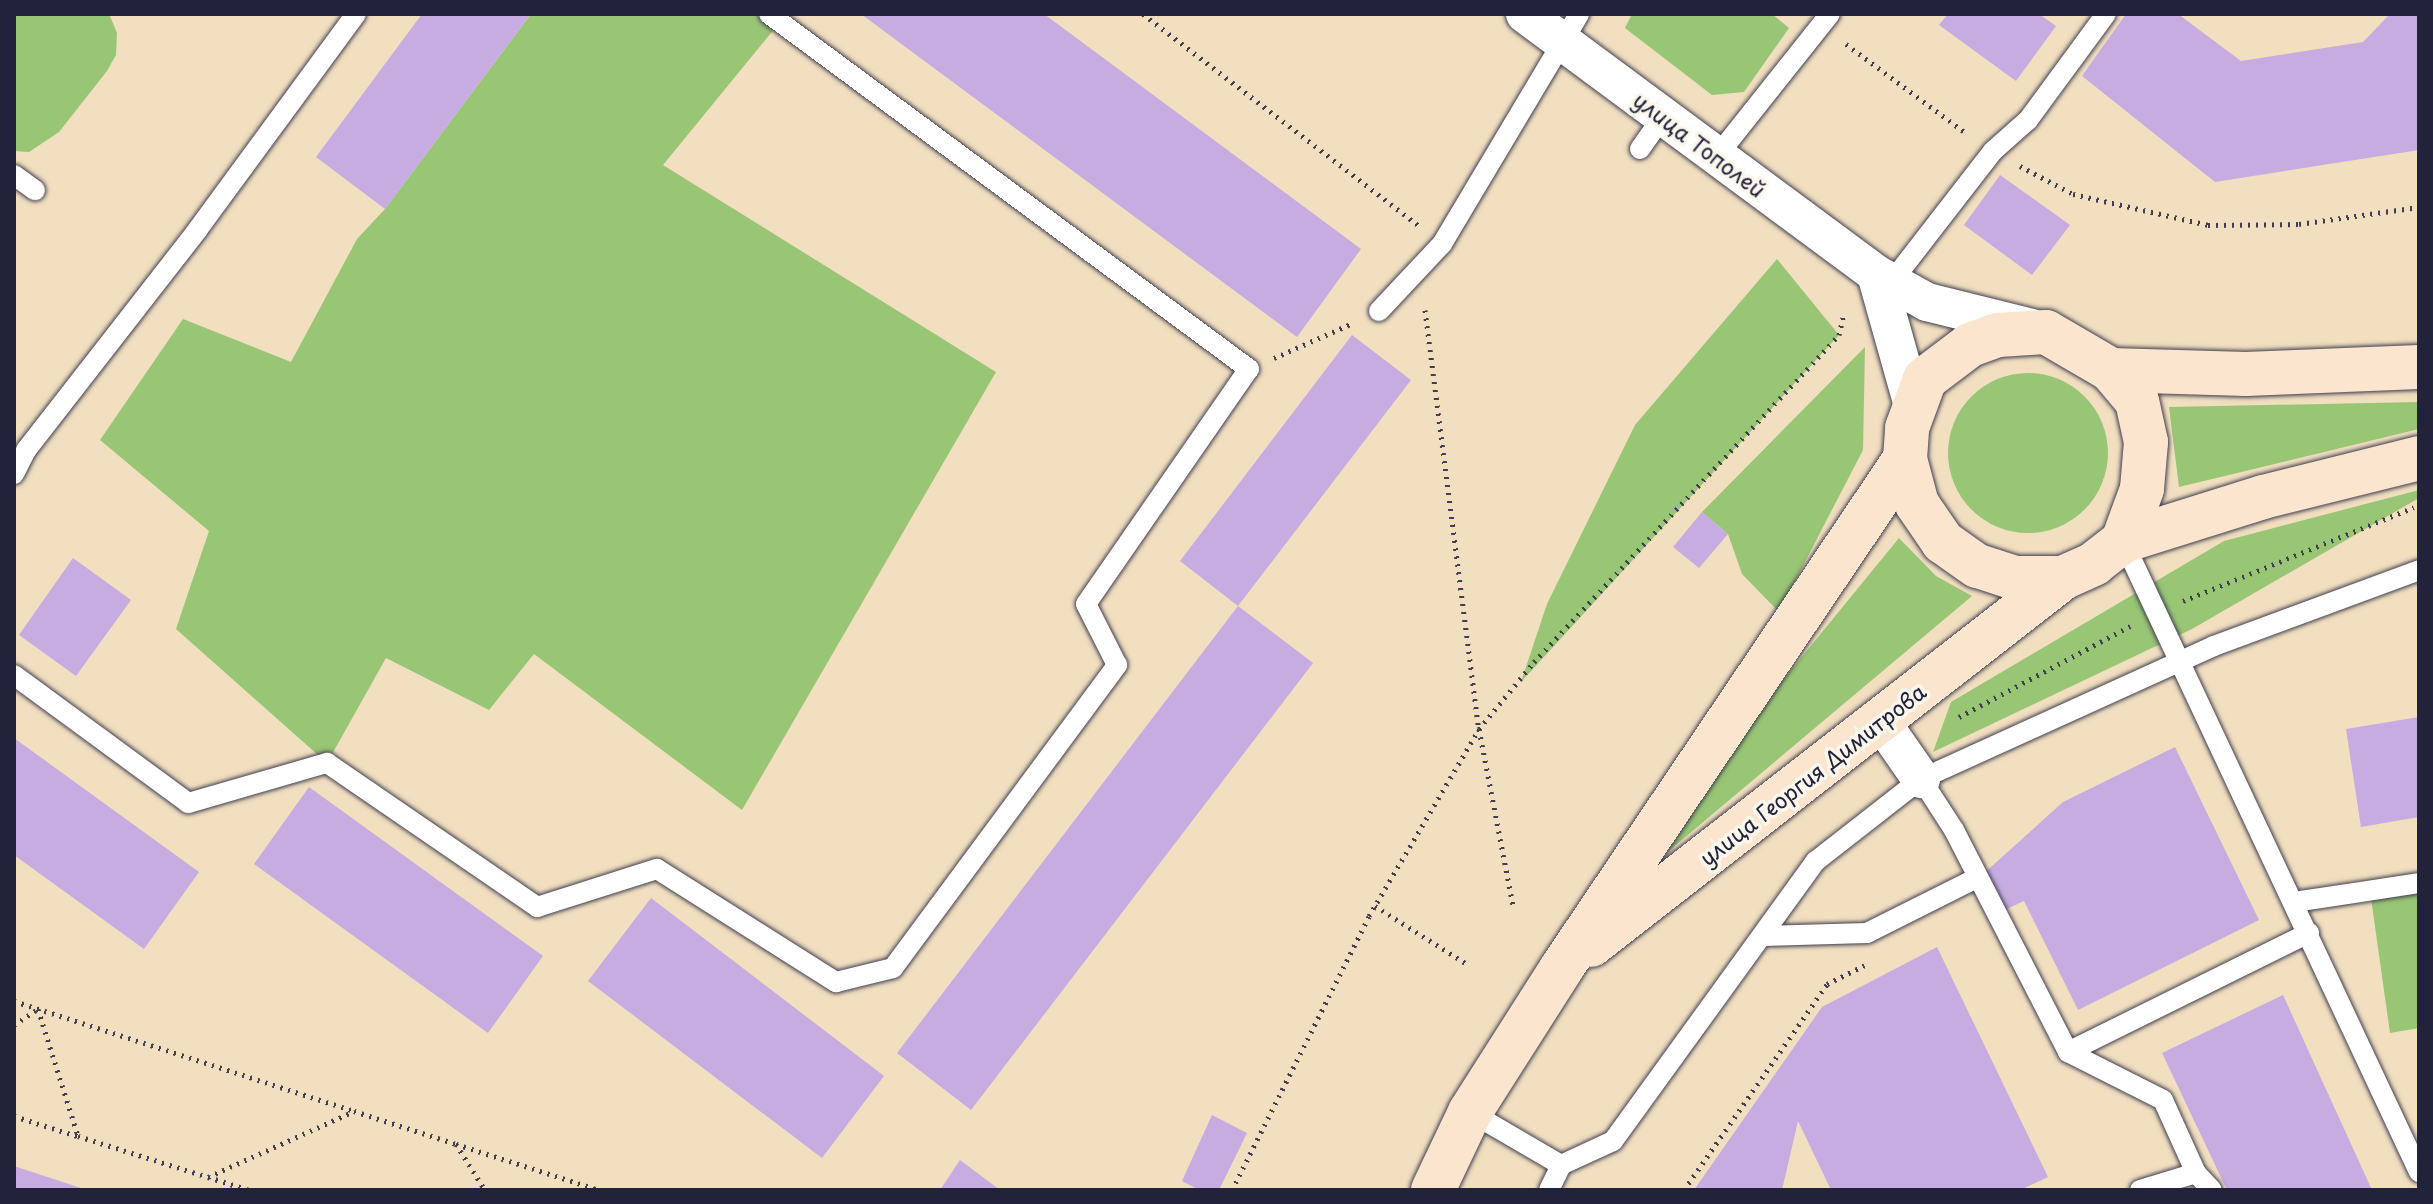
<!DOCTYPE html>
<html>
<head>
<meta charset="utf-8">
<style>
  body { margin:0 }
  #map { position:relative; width:2433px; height:1204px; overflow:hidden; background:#f1dfc0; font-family:"Playpen Sans",sans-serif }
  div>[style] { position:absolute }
  .green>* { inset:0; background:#98c675 }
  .round { border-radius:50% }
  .building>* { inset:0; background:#c6ace0 }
  .path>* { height:5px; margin-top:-2.5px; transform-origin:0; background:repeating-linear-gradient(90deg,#413e4f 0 2px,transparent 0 8px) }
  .roads { filter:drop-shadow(0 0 2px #413e4f) drop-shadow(0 0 2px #413e4f) }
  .service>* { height:20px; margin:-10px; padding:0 10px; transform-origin:10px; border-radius:10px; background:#fff }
  .minor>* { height:38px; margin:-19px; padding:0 19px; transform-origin:19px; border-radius:19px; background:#fff }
  .secondary>* { height:44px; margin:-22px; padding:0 22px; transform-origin:22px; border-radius:22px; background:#fbe5cf }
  span { translate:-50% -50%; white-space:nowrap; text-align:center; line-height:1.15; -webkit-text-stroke:7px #fbf7ec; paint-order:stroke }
  .street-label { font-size:22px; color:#22223b }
  .frame { position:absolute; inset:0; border:16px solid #22223b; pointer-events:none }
</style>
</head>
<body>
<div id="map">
  <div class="green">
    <div style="clip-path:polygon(14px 14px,109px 14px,117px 33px,116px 55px,107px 71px,59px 132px,29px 152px,14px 151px)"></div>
    <div style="clip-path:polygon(531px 14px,764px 14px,780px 22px,663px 165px,996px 372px,742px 810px,534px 654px,489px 710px,386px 658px,327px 763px,176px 629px,209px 531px,100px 440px,183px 319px,291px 362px,357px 239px,385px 209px)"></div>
    <div style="clip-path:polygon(1632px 14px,1772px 14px,1789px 28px,1744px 92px,1712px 95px,1625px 28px)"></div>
    <div style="clip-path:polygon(1777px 259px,1839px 335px,1521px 682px,1547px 604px,1635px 425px)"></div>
    <div style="clip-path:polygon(1865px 347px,1863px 450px,1779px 612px,1742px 574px,1728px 534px,1702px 512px)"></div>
    <div class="round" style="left:1948px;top:373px;width:160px;height:160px"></div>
    <div style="clip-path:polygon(2419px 402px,2419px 429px,2179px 487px,2169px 407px)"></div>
    <div style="clip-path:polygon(2419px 490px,2419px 498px,2192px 629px,1933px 752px,1951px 702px,2224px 541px)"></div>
    <div style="clip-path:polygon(1899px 538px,1936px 576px,1972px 596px,1639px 876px,1630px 867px)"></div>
    <div style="clip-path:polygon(2419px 885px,2419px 1028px,2390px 1033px,2370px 891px)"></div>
  </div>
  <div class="building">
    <div style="clip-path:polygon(422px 14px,531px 14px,385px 209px,316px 157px)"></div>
    <div style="clip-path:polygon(861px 14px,1044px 14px,1361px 249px,1297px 337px)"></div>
    <div style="clip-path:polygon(1948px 14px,2039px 14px,2056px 26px,2016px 81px,1939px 25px)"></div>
    <div style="clip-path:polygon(2126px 14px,2178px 14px,2241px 61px,2363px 42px,2390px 14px,2419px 14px,2419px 150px,2215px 182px,2082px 76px)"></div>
    <div style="clip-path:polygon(2000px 175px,2070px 225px,2032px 275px,1964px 225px)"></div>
    <div style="clip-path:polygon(1352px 335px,1411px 380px,1238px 606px,1180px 561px)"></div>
    <div style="clip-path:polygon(1702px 512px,1728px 534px,1699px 568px,1673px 547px)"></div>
    <div style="clip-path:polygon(73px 558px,131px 600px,76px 676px,19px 635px)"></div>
    <div style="clip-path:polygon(1238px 606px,1313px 663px,971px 1110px,897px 1053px)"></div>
    <div style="clip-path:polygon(2419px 717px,2419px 817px,2361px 827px,2346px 729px)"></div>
    <div style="clip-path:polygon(14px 738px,199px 872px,144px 949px,14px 855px)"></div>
    <div style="clip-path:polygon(2175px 747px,2259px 920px,2078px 1010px,2024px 901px,1998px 913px,1981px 876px,2063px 802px)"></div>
    <div style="clip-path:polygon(309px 787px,543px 956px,488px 1033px,254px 864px)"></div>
    <div style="clip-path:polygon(651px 898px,884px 1076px,822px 1158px,588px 981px)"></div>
    <div style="clip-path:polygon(1937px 947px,2048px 1177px,2020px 1190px,1831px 1190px,1798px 1121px,1782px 1190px,1694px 1190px,1822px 1007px)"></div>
    <div style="clip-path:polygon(2283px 995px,2372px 1190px,2227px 1190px,2162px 1053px)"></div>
    <div style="clip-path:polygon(1212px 1115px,1247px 1133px,1219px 1190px,1199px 1190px,1182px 1181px)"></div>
    <div style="clip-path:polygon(960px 1160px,1000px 1190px,940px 1190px)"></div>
    <div style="clip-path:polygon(14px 1166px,84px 1189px,84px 1190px,14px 1190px)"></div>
  </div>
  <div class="path">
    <div style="left:1143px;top:14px;width:347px;rotate:37.5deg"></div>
    <div style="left:1846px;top:44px;width:151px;rotate:36.6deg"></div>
    <div style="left:2020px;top:166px;width:60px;rotate:27.8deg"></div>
    <div style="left:2073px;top:194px;width:139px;rotate:12.9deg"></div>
    <div style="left:2208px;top:225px;width:91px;rotate:-0.6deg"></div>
    <div style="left:2299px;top:224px;width:121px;rotate:-8.1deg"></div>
    <div style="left:1425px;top:310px;width:422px;rotate:82.7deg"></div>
    <div style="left:1479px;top:729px;width:180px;rotate:79.1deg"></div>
    <div style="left:1274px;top:358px;width:86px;rotate:-23.9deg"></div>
    <div style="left:2183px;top:601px;width:249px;rotate:-22.1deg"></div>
    <div style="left:1959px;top:717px;width:194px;rotate:-28deg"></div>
    <div style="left:1375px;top:906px;width:109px;rotate:32.2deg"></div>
    <div style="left:14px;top:1001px;width:358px;rotate:17.9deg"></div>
    <div style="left:14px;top:1025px;width:29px;rotate:-34deg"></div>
    <div style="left:38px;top:1009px;width:133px;rotate:72.5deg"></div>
    <div style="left:78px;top:1136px;width:136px;rotate:17.5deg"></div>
    <div style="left:208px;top:1177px;width:160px;rotate:-24.3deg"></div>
    <div style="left:354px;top:1111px;width:107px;rotate:17.9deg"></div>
    <div style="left:456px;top:1144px;width:54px;rotate:57.8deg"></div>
    <div style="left:14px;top:1116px;width:69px;rotate:17.7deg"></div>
    <div style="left:456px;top:1144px;width:150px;rotate:17.8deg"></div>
    <div style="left:208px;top:1177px;width:43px;rotate:17.6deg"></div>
    <div style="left:1232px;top:1190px;width:306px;rotate:-63.4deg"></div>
    <div style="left:1369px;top:916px;width:217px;rotate:-59.5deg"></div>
    <div style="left:1479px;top:729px;width:87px;rotate:-50.6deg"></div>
    <div style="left:1534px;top:662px;width:447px;rotate:-47deg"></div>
    <div style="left:1839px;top:335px;width:22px;rotate:-77deg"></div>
    <div style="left:1684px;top:1190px;width:251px;rotate:-55.2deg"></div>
    <div style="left:1827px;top:984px;width:42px;rotate:-26.6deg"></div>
  </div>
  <div class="roads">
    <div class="service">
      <div style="left:1640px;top:149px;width:40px;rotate:-55.1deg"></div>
      <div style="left:1717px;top:156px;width:181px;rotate:-51.5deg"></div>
      <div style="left:14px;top:175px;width:26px;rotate:36deg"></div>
      <div style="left:1893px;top:280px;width:163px;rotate:-52.2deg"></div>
      <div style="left:1993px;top:151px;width:47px;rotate:-41.5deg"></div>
      <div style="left:2028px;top:120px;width:132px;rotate:-53.7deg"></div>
      <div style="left:1379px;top:311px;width:92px;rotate:-46.8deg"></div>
      <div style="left:1442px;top:244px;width:268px;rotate:-59.2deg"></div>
      <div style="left:14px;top:474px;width:28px;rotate:-63deg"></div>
      <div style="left:27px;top:449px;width:279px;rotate:-52.1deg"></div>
      <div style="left:198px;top:229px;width:267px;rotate:-53.7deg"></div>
      <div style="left:2123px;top:541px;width:697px;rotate:64.87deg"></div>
      <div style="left:14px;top:675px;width:216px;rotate:36.3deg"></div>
      <div style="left:188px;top:803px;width:145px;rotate:-16.1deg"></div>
      <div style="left:327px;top:763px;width:255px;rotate:34.4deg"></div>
      <div style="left:537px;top:907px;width:126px;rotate:-17.6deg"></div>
      <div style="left:657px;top:869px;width:212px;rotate:32.3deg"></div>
      <div style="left:836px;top:982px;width:59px;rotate:-13.8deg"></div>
      <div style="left:893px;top:968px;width:377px;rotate:-53.5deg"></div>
      <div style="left:1117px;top:665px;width:68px;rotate:-116.9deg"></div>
      <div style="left:1086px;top:604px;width:286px;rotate:-55.3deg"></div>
      <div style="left:1249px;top:369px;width:597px;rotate:-143.51deg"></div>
      <div style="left:1921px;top:779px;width:61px;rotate:57.1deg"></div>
      <div style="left:1954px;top:830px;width:250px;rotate:62.8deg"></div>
      <div style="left:2068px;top:1052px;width:106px;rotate:26.8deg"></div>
      <div style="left:2163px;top:1100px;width:80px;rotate:65.7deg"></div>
      <div style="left:2196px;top:1173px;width:23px;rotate:47deg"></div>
      <div style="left:2294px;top:902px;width:126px;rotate:-8.6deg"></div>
      <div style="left:1763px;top:936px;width:104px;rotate:-1.7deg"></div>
      <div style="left:1867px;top:933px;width:123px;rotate:-26.6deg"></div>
      <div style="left:2068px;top:1052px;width:269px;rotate:-26.3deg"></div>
      <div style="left:1470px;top:1112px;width:105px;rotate:30.2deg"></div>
      <div style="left:1561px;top:1165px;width:57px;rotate:-24.8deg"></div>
      <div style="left:1613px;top:1141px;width:346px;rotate:-54.1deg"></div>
      <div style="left:1816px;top:861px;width:133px;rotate:-38deg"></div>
      <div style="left:1921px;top:779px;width:322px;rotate:-24.4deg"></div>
      <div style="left:2214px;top:646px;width:219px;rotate:-20.3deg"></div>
      <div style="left:1549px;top:1190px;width:28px;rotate:-64deg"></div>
      <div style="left:2140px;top:1190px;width:59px;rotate:-16.9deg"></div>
    </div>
    <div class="minor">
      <div style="left:1525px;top:14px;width:437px;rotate:36.5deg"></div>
      <div style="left:1876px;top:274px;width:58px;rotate:28.8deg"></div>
      <div style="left:1927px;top:302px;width:108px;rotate:13.9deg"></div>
      <div style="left:1876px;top:274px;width:137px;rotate:74.3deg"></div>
      <div style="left:1880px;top:720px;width:72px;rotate:55.2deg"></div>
    </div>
    <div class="secondary">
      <div style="left:2046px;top:332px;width:75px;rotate:30.3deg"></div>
      <div style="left:2111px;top:370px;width:40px;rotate:50deg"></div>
      <div style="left:2137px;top:401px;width:42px;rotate:77.6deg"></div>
      <div style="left:2146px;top:442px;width:47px;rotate:94.9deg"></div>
      <div style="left:2142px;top:489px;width:55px;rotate:110.1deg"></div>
      <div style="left:2123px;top:541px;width:37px;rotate:142deg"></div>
      <div style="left:2094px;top:564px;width:34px;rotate:156deg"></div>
      <div style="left:2063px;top:578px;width:48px;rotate:180deg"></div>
      <div style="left:2015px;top:578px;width:40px;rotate:-162deg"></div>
      <div style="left:1977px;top:566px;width:42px;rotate:-144.8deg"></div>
      <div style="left:1943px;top:542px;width:46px;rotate:-124.4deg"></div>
      <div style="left:1917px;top:504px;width:47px;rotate:-104.9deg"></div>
      <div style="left:1905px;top:459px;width:31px;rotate:-86deg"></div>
      <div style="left:1907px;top:428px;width:52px;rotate:-69.8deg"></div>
      <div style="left:1925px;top:379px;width:56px;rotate:-37.1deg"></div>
      <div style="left:1970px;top:345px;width:30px;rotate:-20deg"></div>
      <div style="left:1998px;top:335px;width:48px;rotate:-3.6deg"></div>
      <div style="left:2111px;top:370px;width:135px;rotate:1.7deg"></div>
      <div style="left:2246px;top:374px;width:173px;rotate:-2.3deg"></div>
      <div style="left:2123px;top:541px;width:147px;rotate:-17.4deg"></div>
      <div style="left:2263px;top:497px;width:161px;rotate:-14deg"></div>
      <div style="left:1591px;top:945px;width:598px;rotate:-37.87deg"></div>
      <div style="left:1433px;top:1190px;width:86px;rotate:-64.6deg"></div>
      <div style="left:1470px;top:1112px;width:169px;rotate:-57.5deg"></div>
      <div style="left:1561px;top:969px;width:615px;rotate:-56deg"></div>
    </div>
  </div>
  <div class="street-label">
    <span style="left:1700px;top:144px;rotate:37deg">улица Тополей</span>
    <span style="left:1812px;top:774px;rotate:-38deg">улица Георгия Димитрова</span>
  </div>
  <div class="frame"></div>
</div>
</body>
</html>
